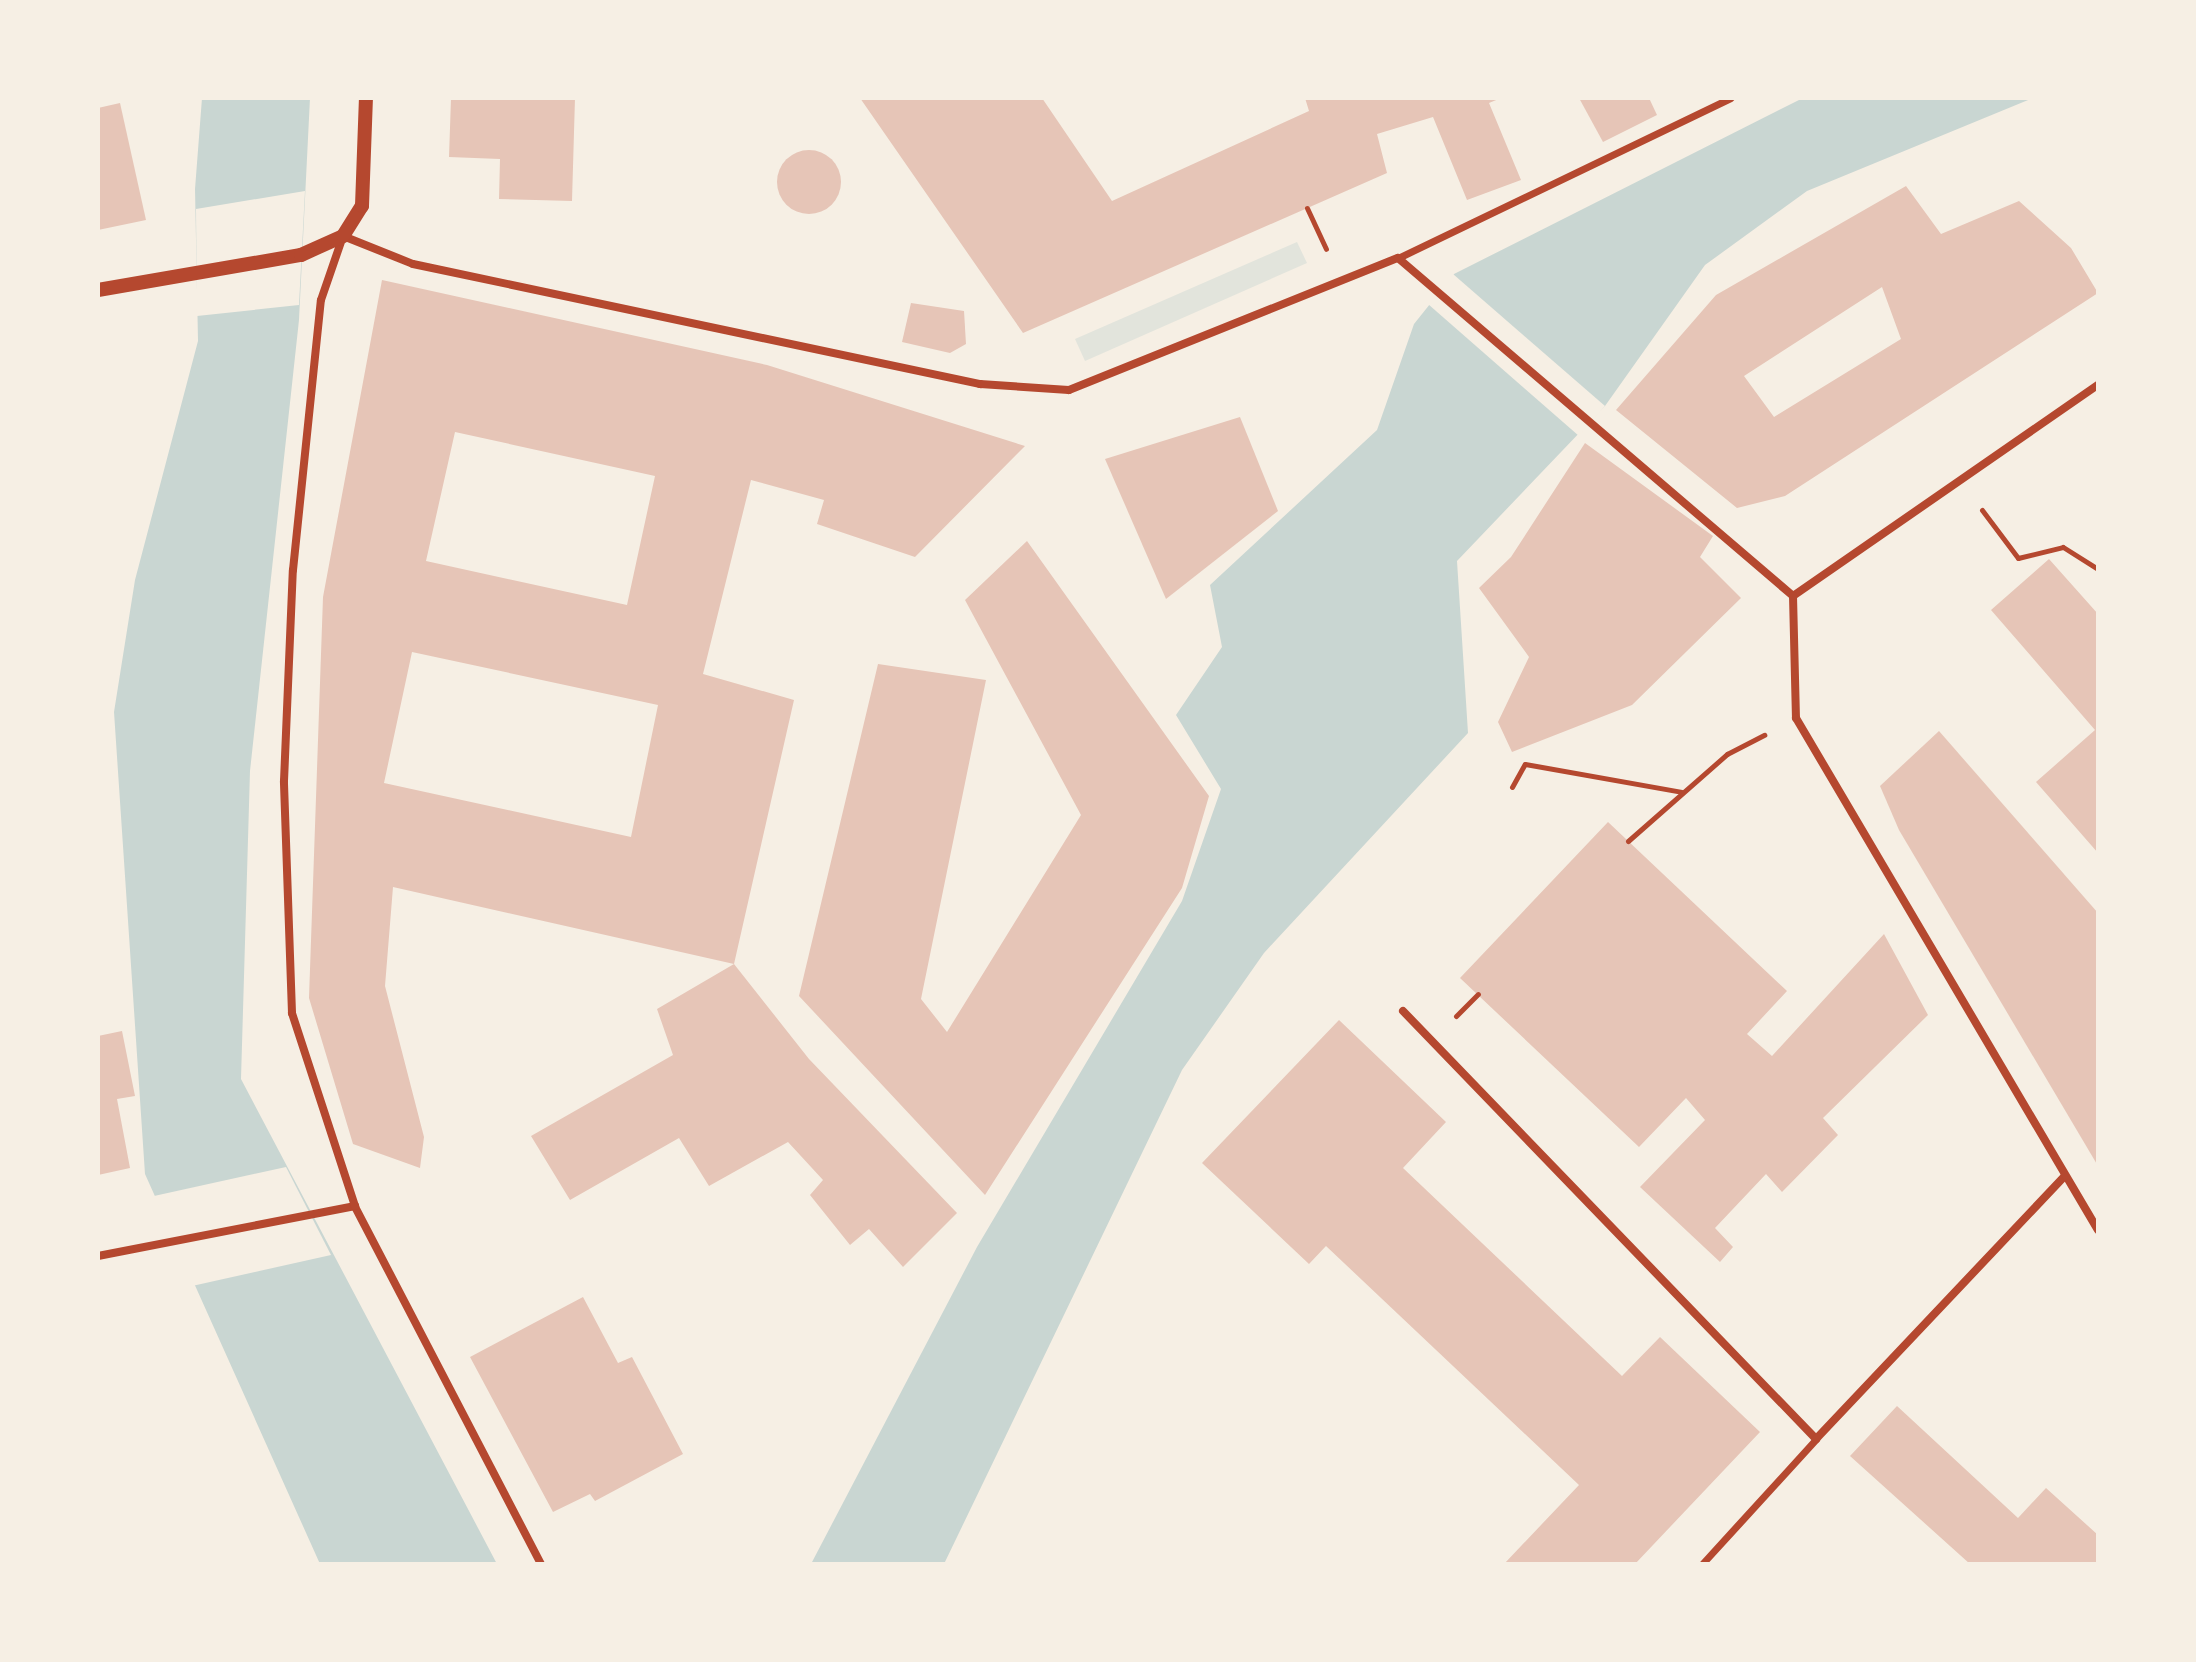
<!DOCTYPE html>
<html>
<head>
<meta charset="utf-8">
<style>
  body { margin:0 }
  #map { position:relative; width:2196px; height:1662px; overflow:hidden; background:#f6efe4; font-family:"Golos Text",sans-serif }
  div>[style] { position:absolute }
  .green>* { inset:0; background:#e2e4dc }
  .water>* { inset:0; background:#c9d6d2 }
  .pier>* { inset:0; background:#f6efe4 }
  .building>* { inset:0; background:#e6c5b7 }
  .round { border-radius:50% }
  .path>* { height:5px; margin:-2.5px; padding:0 2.5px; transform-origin:2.5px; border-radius:2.5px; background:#b5482f }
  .pedestrian>* { height:7px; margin:-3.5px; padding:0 3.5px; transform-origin:3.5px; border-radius:3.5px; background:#b5482f }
  .minor>* { height:8px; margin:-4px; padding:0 4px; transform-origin:4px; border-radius:4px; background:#b5482f }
  .tertiary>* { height:14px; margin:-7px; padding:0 7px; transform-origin:7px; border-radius:7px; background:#b5482f }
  span { translate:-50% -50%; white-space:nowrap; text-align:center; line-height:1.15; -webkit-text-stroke:6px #f6efe4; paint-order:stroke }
  .frame { position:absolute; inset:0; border:100px solid #f6efe4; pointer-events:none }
</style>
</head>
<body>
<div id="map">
  <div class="green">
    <div style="clip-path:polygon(1297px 242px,1307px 263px,1085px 361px,1075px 339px)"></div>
  </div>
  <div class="water">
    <div style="clip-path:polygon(202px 98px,310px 98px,299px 320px,250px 771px,241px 1079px,497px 1564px,320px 1564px,145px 1174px,114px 712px,135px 580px,198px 341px,195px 189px)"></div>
    <div style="clip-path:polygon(1803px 98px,2033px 98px,1807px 191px,1705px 265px,1605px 406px,1457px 561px,1468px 733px,1264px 953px,1182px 1070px,944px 1564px,811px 1564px,977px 1247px,1182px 901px,1221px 789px,1176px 715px,1222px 647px,1210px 585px,1377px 430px,1414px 324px,1454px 274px)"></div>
  </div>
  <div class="pier">
    <div style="clip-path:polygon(305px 191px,299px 305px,197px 316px,196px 209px)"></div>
    <div style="clip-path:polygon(1453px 274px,1605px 406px,1579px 436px,1428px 304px)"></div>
    <div style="clip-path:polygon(286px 1167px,331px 1255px,192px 1286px,154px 1196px)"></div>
  </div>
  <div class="building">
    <div style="clip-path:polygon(451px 98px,575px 98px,572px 201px,499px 199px,500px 159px,449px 157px)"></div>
    <div style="clip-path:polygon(860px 98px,1042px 98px,1112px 201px,1309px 111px,1305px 98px,1501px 98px,1489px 103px,1521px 180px,1467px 200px,1433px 117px,1377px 134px,1387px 173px,1023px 333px)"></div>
    <div style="clip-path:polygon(1579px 98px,1649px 98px,1657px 115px,1603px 142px)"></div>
    <div style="clip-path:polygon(120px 103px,146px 220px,98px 230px,98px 108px)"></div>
    <div class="round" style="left:777px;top:150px;width:64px;height:64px"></div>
    <div style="clip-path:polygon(evenodd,1906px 186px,1941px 234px,2019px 201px,2071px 248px,2098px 293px,1785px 496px,1737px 508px,1616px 410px,1716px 295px,1906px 186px,1882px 287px,1901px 339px,1774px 417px,1744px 376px,1882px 287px)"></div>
    <div style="clip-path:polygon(evenodd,382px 280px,767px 365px,1025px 446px,915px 557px,817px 524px,824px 500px,751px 480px,703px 674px,794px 700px,734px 964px,393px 887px,385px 986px,424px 1137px,420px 1168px,353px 1144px,309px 998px,323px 597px,382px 280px,455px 432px,655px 476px,627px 605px,426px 561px,455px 432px,382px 280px,412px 652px,658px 705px,631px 837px,384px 783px,412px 652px)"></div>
    <div style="clip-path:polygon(911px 303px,964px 311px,966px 344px,950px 353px,902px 342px)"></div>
    <div style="clip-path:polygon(1240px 417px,1278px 511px,1166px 599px,1105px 459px)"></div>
    <div style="clip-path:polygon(1585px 443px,1713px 536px,1700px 557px,1741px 598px,1632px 705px,1512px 752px,1498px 722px,1529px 657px,1479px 588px,1511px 557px)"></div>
    <div style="clip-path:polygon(1027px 541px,1209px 796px,1182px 888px,985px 1195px,799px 996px,878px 664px,986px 680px,921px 999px,947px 1032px,1081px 815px,965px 600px)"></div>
    <div style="clip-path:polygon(2049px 559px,2098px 614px,2098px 853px,2036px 782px,2095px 730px,1991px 610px)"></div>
    <div style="clip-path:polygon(1939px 731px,2098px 913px,2098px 1166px,1899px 830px,1880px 786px)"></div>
    <div style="clip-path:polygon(1608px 822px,1787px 991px,1747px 1034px,1772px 1056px,1884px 934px,1928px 1015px,1823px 1118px,1838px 1135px,1782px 1192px,1766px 1174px,1715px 1228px,1733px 1247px,1720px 1262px,1640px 1187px,1705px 1120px,1686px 1098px,1639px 1147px,1460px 978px)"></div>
    <div style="clip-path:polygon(734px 964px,809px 1059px,957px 1213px,903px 1267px,869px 1229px,850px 1245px,810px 1195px,823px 1180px,788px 1142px,709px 1186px,679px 1138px,570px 1200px,531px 1136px,673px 1055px,657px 1009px)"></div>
    <div style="clip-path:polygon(1339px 1020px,1446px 1122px,1403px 1168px,1622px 1376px,1660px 1337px,1760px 1432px,1635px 1564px,1504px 1564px,1579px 1485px,1326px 1246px,1309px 1264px,1202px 1163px)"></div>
    <div style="clip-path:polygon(122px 1031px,135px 1096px,117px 1099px,130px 1168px,98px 1175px,98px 1036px)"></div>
    <div style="clip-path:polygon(583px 1297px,618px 1363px,632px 1357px,683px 1454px,595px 1501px,590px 1494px,553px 1512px,470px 1357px)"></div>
    <div style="clip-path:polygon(1897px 1406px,2018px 1518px,2046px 1488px,2098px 1535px,2098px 1564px,1970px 1564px,1850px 1456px)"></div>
  </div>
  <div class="path">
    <div style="left:1307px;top:208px;width:45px;rotate:65.1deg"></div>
    <div style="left:1982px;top:510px;width:60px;rotate:53.1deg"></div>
    <div style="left:2018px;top:558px;width:46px;rotate:-13.7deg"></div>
    <div style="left:2063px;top:547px;width:41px;rotate:32.2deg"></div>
    <div style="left:1512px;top:787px;width:26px;rotate:-61deg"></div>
    <div style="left:1525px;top:764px;width:159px;rotate:10.1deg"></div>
    <div style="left:1628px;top:841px;width:132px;rotate:-41.3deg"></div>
    <div style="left:1727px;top:754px;width:42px;rotate:-27.2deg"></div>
    <div style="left:1456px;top:1016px;width:31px;rotate:-45deg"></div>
  </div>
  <div class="pedestrian">
    <div style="left:1398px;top:258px;width:369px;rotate:-25.7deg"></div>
    <div style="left:1702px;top:1564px;width:169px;rotate:-47.6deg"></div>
  </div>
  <div class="minor">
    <div style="left:1793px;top:596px;width:371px;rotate:-34.7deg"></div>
    <div style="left:1403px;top:1011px;width:595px;rotate:46.02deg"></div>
    <div style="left:1816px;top:1439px;width:362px;rotate:-46.6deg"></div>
    <div style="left:98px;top:1256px;width:262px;rotate:-11deg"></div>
    <div style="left:541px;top:1564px;width:403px;rotate:-117.5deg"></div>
    <div style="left:355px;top:1206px;width:203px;rotate:-108.1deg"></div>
    <div style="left:292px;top:1013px;width:232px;rotate:-92deg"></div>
    <div style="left:284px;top:781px;width:211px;rotate:-87.6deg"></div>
    <div style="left:293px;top:570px;width:271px;rotate:-84.1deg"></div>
    <div style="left:321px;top:300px;width:68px;rotate:-71deg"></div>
    <div style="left:343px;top:236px;width:75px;rotate:21.8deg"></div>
    <div style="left:413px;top:264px;width:580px;rotate:11.95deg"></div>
    <div style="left:980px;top:384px;width:89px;rotate:3.9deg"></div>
    <div style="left:1069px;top:390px;width:354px;rotate:-21.9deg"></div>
    <div style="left:1398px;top:258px;width:520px;rotate:40.55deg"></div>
    <div style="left:1793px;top:596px;width:122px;rotate:88.6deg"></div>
    <div style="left:1796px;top:718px;width:594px;rotate:59.47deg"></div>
  </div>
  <div class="tertiary">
    <div style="left:98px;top:290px;width:206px;rotate:-9.8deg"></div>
    <div style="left:301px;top:255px;width:46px;rotate:-24.3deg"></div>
    <div style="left:343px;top:236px;width:36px;rotate:-58deg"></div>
    <div style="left:362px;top:206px;width:108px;rotate:-87.9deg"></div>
  </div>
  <div class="frame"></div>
</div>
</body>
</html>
